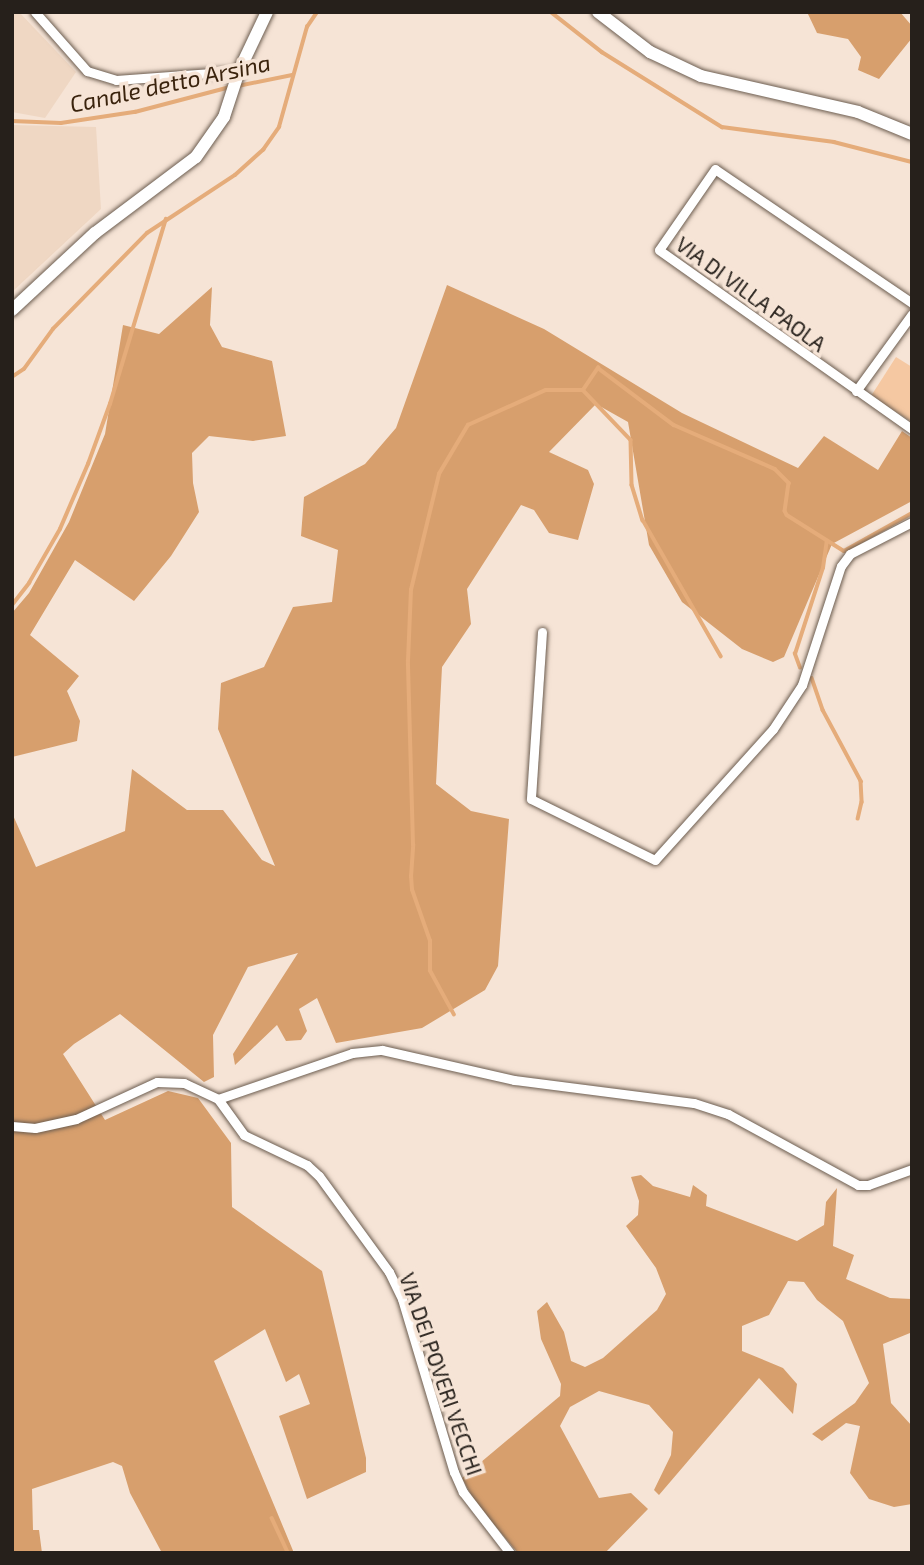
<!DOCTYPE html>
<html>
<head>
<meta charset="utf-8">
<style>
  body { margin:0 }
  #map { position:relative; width:924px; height:1565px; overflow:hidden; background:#f6e4d6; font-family:"Exo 2",sans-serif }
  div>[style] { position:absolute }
  .built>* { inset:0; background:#efd7c3 }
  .green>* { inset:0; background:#f5c8a2 }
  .forest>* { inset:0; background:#d79f6d }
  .stream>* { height:3.5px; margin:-1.75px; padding:0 1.75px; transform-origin:1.75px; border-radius:1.75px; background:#e5ac7a }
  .roads { filter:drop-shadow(0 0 2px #6c5d50) drop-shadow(0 0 2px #6c5d50) }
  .minor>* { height:9px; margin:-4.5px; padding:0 4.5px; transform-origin:4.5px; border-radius:4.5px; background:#fff }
  .secondary>* { height:12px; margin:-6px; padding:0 6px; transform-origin:6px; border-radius:6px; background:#fff }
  span { translate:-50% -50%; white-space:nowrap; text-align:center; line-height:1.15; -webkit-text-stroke:7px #f6e4d6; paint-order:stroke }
  .street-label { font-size:21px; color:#26201b }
  .water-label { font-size:23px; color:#3a230d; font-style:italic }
  .frame { position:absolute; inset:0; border:14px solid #26201b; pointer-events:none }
</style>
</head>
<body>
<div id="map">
  <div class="built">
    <div style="clip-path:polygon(12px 12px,19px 12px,76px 72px,45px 118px,12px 112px)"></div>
    <div style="clip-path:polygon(12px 125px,96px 127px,101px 209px,12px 292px)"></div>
  </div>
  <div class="green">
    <div style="clip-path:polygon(896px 357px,912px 367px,912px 422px,871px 396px)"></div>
  </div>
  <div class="forest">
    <div style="clip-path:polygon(807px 12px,900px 12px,912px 26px,912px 38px,879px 79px,858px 70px,861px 57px,848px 39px,817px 33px)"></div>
    <div style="clip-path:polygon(447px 285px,544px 329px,682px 413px,798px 468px,824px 436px,878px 470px,902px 431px,912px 438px,912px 501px,832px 544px,784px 657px,773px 662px,742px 649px,682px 602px,649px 545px,628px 422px,596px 404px,549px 452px,588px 470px,594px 484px,578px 540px,549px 533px,534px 510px,521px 505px,467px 589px,471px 624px,442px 667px,436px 784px,471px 811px,509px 819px,498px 966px,485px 990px,422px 1028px,336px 1043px,317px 998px,299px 1009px,307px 1031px,301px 1040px,286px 1041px,277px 1025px,235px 1065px,233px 1054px,298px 953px,248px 967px,213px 1035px,214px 1077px,204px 1082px,120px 1014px,74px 1044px,63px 1054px,105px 1120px,168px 1091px,198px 1098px,231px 1143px,232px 1207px,322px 1271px,366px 1458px,366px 1472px,307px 1499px,279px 1416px,310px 1404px,299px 1374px,286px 1382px,265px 1329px,214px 1361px,294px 1553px,162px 1553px,130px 1493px,122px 1466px,113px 1462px,32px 1489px,33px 1530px,39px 1530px,42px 1553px,12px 1553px,12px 813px,36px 867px,125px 831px,132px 769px,187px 810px,223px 810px,262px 860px,275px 866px,218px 729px,221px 683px,264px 667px,293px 607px,332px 602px,338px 550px,301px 536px,304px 497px,365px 464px,396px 428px)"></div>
    <div style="clip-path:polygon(212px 287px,210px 325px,222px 347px,272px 361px,286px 436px,253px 441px,209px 436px,192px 453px,193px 483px,199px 512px,171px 556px,134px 601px,75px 560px,30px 635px,79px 676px,67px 691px,80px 721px,77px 741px,12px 757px,12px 613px,29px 593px,69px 522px,105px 434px,123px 325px,159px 334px)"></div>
    <div style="clip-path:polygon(641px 1175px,653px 1186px,690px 1197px,693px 1185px,707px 1195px,706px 1206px,797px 1241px,824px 1225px,826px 1202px,837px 1188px,833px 1246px,854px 1255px,846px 1279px,890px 1298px,912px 1299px,910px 1333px,883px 1344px,891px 1403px,912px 1426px,912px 1504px,894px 1507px,869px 1499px,850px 1473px,860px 1426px,846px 1423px,822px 1441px,812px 1434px,855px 1403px,869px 1383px,843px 1321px,817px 1300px,804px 1282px,788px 1281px,769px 1315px,742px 1326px,742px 1351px,783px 1368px,797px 1384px,793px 1414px,759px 1378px,659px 1495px,654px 1490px,671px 1455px,673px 1432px,649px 1405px,599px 1391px,570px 1407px,560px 1426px,599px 1498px,631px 1493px,648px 1509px,605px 1553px,518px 1553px,475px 1502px,462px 1478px,560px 1396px,561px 1384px,541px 1339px,537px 1311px,547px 1302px,564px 1332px,571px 1361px,585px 1367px,603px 1358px,657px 1310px,666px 1294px,656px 1268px,626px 1226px,638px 1215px,639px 1201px,631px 1177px)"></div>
  </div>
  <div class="stream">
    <div style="left:551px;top:12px;width:65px;rotate:38.1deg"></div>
    <div style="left:602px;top:52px;width:142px;rotate:32deg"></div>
    <div style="left:722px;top:127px;width:113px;rotate:7.6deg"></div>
    <div style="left:834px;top:142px;width:81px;rotate:14.4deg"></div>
    <div style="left:238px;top:86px;width:55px;rotate:-11.5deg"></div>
    <div style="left:12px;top:121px;width:49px;rotate:2.3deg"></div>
    <div style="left:61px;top:123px;width:75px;rotate:-8.5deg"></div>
    <div style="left:135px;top:112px;width:98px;rotate:-14.7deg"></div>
    <div style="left:12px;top:377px;width:14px;rotate:-34deg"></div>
    <div style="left:24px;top:369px;width:49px;rotate:-54.1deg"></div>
    <div style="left:53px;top:329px;width:134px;rotate:-45.6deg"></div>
    <div style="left:147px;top:233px;width:105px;rotate:-33.4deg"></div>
    <div style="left:235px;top:175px;width:38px;rotate:-42deg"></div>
    <div style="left:263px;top:150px;width:28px;rotate:-55deg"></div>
    <div style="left:279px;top:127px;width:104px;rotate:-74.4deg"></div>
    <div style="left:307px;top:27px;width:18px;rotate:-56deg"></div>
    <div style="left:583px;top:390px;width:27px;rotate:-56deg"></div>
    <div style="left:598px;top:368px;width:95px;rotate:36.9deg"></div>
    <div style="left:674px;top:425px;width:110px;rotate:23.5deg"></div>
    <div style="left:775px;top:469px;width:20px;rotate:45deg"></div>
    <div style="left:789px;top:483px;width:28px;rotate:98deg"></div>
    <div style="left:785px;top:511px;width:4px;rotate:63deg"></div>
    <div style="left:787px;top:515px;width:67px;rotate:32.3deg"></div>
    <div style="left:844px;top:551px;width:78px;rotate:-29.2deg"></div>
    <div style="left:583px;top:390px;width:69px;rotate:46.2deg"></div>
    <div style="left:631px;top:440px;width:45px;rotate:88.7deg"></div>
    <div style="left:632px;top:485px;width:37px;rotate:73deg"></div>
    <div style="left:643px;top:520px;width:157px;rotate:60.2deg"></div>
    <div style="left:12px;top:605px;width:28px;rotate:-52deg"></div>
    <div style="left:29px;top:583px;width:62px;rotate:-60.1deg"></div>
    <div style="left:60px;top:529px;width:71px;rotate:-66.7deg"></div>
    <div style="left:88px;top:464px;width:64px;rotate:-69.9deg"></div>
    <div style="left:110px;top:404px;width:193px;rotate:-73.2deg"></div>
    <div style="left:800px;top:668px;width:15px;rotate:-110deg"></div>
    <div style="left:795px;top:654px;width:90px;rotate:-72deg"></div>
    <div style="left:823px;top:568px;width:27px;rotate:-82deg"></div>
    <div style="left:812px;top:678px;width:34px;rotate:71deg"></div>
    <div style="left:823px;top:710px;width:81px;rotate:61.8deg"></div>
    <div style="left:861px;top:781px;width:21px;rotate:87deg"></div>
    <div style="left:862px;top:802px;width:17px;rotate:103deg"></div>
    <div style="left:454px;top:1015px;width:50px;rotate:-118.6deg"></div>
    <div style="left:430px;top:971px;width:30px;rotate:-90deg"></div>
    <div style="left:430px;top:941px;width:54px;rotate:-109.4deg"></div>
    <div style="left:412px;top:890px;width:13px;rotate:-94deg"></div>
    <div style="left:411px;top:877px;width:32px;rotate:-86deg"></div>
    <div style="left:413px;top:845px;width:184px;rotate:-91.6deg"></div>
    <div style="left:408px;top:661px;width:71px;rotate:-87.6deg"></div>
    <div style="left:411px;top:590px;width:119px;rotate:-76.4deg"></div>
    <div style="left:439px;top:474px;width:57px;rotate:-59.4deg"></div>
    <div style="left:468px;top:425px;width:85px;rotate:-24.2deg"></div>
    <div style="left:546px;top:390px;width:37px"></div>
    <div style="left:272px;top:1518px;width:38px;rotate:65deg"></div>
  </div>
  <div class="roads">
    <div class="minor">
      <div style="left:35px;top:12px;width:79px;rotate:48.6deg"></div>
      <div style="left:87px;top:71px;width:30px;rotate:17deg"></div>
      <div style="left:116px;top:80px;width:123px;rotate:-4.2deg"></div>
      <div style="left:912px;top:303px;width:238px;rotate:-145.8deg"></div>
      <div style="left:715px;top:169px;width:98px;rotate:124.7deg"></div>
      <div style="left:659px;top:250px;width:310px;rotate:35.3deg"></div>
      <div style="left:856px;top:391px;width:95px;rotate:-54deg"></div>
      <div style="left:542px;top:632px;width:167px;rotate:93.8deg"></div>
      <div style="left:531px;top:799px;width:138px;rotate:26.2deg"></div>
      <div style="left:655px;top:860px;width:176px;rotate:-48deg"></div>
      <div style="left:773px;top:729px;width:53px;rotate:-56.6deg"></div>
      <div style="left:802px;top:685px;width:125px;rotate:-71.9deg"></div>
      <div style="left:841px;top:566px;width:15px;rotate:-53deg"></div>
      <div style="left:850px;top:554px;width:70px;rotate:-27.3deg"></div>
      <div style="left:218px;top:1099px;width:44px;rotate:54.2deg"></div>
      <div style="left:244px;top:1135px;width:70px;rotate:25.5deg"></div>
      <div style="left:307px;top:1165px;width:16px;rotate:43deg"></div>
      <div style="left:319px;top:1176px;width:119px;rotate:53.9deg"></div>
      <div style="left:389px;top:1272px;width:30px;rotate:64deg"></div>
      <div style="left:402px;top:1299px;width:181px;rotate:73.3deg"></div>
      <div style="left:454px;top:1472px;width:22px;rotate:66deg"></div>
      <div style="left:463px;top:1492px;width:77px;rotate:52.4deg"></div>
      <div style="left:12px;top:1126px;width:23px;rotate:5deg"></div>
      <div style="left:35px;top:1128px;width:42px;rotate:-12.4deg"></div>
      <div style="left:76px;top:1119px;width:89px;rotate:-24.6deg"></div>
      <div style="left:157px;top:1082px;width:27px;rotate:2deg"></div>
      <div style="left:184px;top:1083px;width:38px;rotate:25deg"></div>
      <div style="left:218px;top:1099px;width:142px;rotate:-18.9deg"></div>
      <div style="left:352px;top:1053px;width:30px;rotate:-6deg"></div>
      <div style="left:382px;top:1050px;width:135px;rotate:12.8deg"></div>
      <div style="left:514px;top:1080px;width:181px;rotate:7.3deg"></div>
      <div style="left:694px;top:1103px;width:36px;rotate:18deg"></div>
      <div style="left:728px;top:1114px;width:148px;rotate:28.6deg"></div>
      <div style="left:858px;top:1185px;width:10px"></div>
      <div style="left:868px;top:1185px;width:47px;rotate:-20deg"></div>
    </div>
    <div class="secondary">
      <div style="left:598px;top:12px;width:66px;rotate:37.6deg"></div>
      <div style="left:650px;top:52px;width:56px;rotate:25.2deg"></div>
      <div style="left:701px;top:76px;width:161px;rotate:12.9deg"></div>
      <div style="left:858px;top:112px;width:58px;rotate:22.2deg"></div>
      <div style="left:12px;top:310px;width:113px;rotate:-42.9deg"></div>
      <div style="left:95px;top:233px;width:126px;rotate:-37deg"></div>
      <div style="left:196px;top:157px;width:49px;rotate:-55deg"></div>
      <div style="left:224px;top:117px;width:48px;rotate:-71.9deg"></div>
      <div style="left:239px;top:71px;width:65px;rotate:-64.6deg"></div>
    </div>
  </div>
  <div class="street-label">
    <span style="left:751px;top:294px;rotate:36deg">VIA DI VILLA PAOLA</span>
    <span style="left:441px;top:1374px;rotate:71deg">VIA DEI POVERI VECCHI</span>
  </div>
  <div class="water-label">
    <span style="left:170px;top:83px;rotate:-12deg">Canale detto Arsina</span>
  </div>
  <div class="frame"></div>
</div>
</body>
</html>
